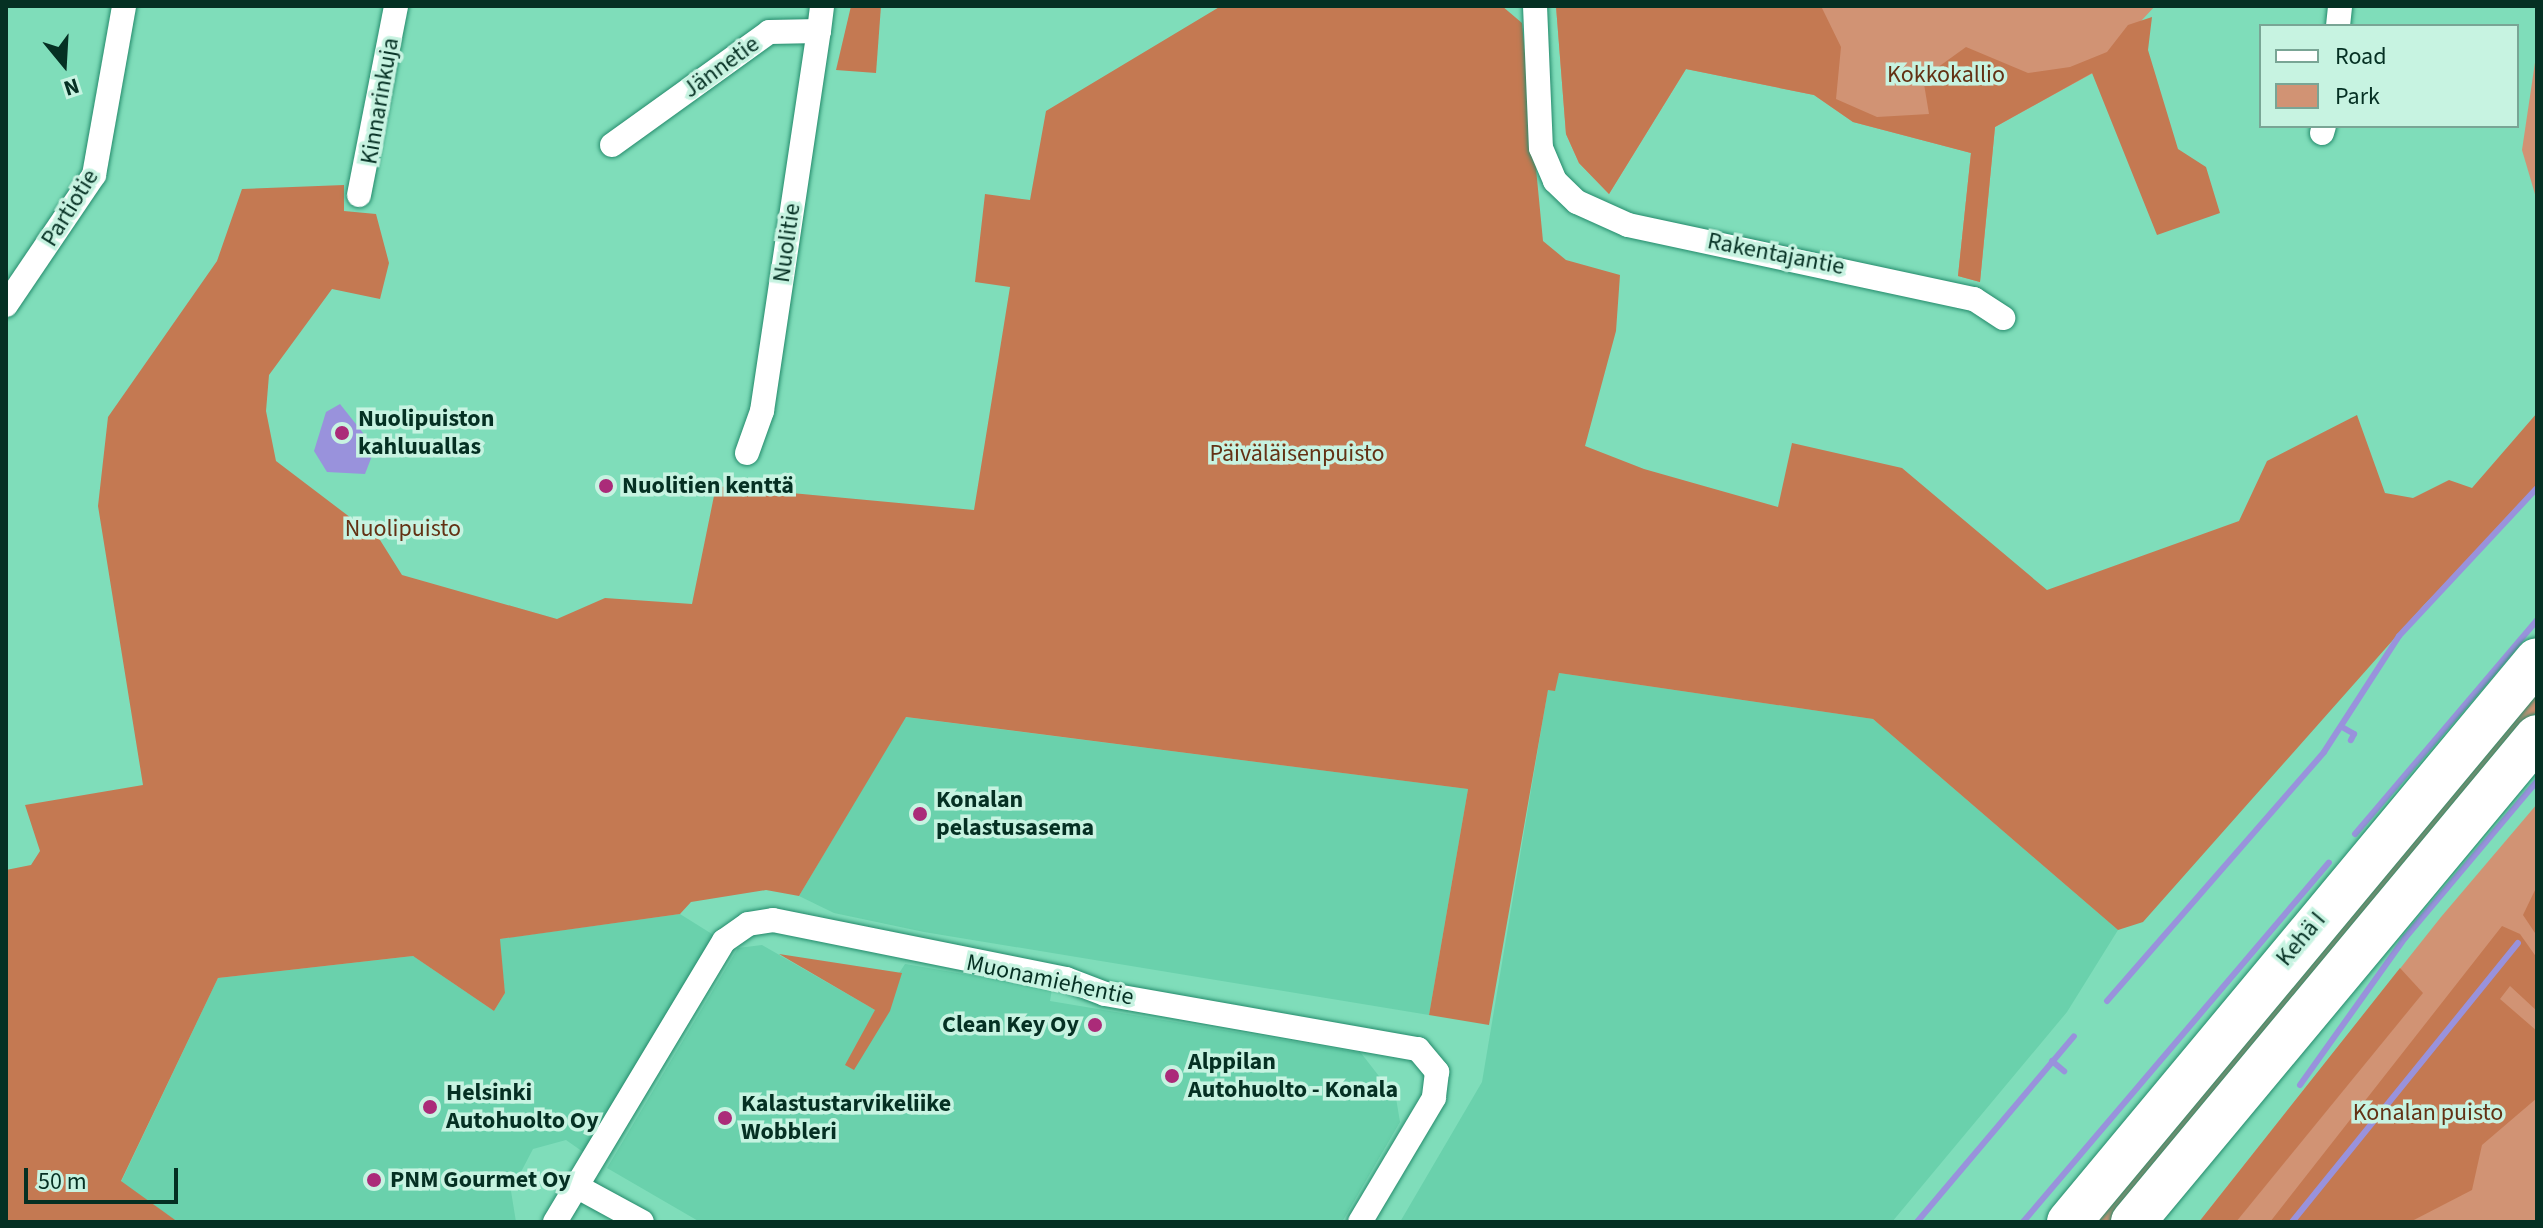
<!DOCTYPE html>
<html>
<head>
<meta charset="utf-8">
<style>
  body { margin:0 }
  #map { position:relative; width:2543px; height:1228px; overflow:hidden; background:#7fddba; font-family:"Source Sans 3",sans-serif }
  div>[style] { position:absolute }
  .built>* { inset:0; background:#6ad1ac }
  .green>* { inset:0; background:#d19374 }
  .forest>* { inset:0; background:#c47952 }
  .water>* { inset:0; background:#9992dc }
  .stream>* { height:6px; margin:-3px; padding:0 3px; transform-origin:3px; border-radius:3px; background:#9992dc }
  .roads { filter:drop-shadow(0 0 2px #248a6b) drop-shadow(0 0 2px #248a6b) }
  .street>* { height:24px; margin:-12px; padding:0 12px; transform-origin:12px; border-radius:12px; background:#fff }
  .highway>* { height:44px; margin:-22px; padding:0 22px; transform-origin:22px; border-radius:22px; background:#fff }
  .dots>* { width:22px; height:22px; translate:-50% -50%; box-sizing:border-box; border:4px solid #c7f3e1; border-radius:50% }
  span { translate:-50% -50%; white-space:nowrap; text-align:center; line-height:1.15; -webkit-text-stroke:7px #c7f3e1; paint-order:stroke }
  .street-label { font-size:24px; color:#053023 }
  .park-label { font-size:24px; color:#633114 }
  .poi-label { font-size:24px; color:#053023; font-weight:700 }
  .left { translate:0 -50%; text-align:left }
  .right { translate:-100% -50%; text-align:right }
  .frame { position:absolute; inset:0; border:8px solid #053023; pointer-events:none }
  .legend { position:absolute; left:2259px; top:24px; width:260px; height:104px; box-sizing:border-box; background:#c7f3e1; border:2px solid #79a595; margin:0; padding:10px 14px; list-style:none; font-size:24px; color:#053023 }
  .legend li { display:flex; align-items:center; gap:16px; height:40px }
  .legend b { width:40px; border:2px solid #79a595 }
  .north { position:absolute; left:24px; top:24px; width:80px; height:80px; -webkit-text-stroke:6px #c7f3e1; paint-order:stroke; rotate:162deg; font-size:22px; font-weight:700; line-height:32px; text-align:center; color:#053023 }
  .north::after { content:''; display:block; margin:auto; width:28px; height:36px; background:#053023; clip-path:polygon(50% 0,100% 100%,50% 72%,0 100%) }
  .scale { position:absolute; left:24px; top:1168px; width:154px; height:36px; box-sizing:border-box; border:4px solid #053023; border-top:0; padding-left:10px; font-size:24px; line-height:28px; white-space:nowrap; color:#053023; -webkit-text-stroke:6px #c7f3e1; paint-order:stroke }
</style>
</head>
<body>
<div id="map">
  <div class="built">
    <div style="clip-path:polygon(1559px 673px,1873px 719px,2118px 930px,2067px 1012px,1892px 1222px,1400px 1222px,1482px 1082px,1548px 689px)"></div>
    <div style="clip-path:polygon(905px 717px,1468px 789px,1429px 1015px,924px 932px,834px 913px,799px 896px)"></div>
    <div style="clip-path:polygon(680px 914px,720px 939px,586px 1154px,566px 1140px,533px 1149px,511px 1191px,516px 1222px,178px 1222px,121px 1182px,218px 978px,413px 956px,494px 1011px,505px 993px,499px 939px)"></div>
    <div style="clip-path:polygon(762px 945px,875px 1010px,905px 964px,1052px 989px,1050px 1001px,1361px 1053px,1396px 1098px,1400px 1122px,1342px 1222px,700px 1222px,607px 1168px,738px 948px)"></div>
  </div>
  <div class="green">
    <div style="clip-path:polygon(1556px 6px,2155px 6px,2093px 73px,1995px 127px,1980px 282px,1958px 276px,1971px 153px,1853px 122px,1814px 95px,1686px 69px,1609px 194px,1579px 163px,1566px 134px)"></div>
    <div style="clip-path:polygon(2537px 49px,2537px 201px,2522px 150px)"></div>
    <div style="clip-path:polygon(2537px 690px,2537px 711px,2109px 1222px,2094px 1222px)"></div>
    <div style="clip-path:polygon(2537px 804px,2537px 1222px,2199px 1222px,2441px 917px)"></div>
  </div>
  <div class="forest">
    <div style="clip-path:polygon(851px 6px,881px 6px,876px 73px,836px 70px)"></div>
    <div style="clip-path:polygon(1221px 6px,1502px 6px,1522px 23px,1543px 241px,1566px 260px,1620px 275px,1616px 331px,1585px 446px,1644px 469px,1778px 507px,1792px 443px,1902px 468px,2047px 590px,2239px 521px,2267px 461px,2357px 415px,2385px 493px,2413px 498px,2449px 480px,2472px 488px,2537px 413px,2537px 491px,2424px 605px,2143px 922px,2118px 930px,1873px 719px,1559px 673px,1555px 691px,1548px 690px,1489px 1025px,1429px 1015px,1468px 789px,906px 717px,799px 896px,766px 890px,691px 902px,680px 914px,500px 939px,505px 993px,494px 1011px,413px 956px,218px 978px,121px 1181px,178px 1222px,6px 1222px,6px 870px,31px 865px,40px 851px,25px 805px,143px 785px,98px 506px,108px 417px,217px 261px,242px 189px,344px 185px,344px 211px,376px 214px,389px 263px,380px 299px,332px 289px,269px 375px,266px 411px,276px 461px,380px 540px,402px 575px,557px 619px,605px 598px,692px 604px,716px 486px,974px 510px,1010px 287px,975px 282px,985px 194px,1030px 200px,1046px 111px)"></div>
    <div style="clip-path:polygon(1556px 6px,1821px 6px,1841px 47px,1836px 99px,1877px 117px,1929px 114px,1923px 78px,1966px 47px,2028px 73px,2070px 67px,2107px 52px,2128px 25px,2152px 17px,2148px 50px,2178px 149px,2206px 167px,2220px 213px,2157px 235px,2092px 73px,1995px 127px,1980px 282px,1958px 276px,1971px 153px,1853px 122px,1814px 95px,1686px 69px,1609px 194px,1579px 163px,1566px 134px)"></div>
    <div style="clip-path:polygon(2537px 886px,2537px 936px,2523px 915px)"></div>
    <div style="clip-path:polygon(2502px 926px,2520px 934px,2537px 958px,2537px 1011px,2510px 986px,2500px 999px,2537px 1031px,2537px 1098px,2482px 1145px,2472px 1190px,2410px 1222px,2270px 1222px)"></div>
    <div style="clip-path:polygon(779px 954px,902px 973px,890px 1011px,854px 1070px,845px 1065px,875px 1010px)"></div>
    <div style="clip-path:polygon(2400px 968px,2423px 993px,2236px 1222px,2199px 1222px)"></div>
  </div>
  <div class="water">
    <div style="clip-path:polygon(340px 404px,375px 448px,365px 474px,327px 472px,314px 451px,326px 412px)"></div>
  </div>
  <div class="stream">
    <div style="left:2342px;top:727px;width:14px;rotate:30deg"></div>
    <div style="left:2354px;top:734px;width:7px;rotate:117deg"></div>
    <div style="left:2355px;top:834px;width:281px;rotate:-49.6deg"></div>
    <div style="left:2107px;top:1001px;width:330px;rotate:-48.9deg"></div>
    <div style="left:2324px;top:752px;width:138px;rotate:-57.1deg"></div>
    <div style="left:2399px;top:636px;width:202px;rotate:-47deg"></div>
    <div style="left:2052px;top:1061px;width:16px;rotate:40deg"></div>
    <div style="left:2300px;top:1085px;width:181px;rotate:-54.5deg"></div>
    <div style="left:2405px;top:938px;width:205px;rotate:-49.9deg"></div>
    <div style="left:1917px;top:1222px;width:243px;rotate:-49.8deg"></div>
    <div style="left:2023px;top:1222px;width:472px;rotate:-49.6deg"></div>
    <div style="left:2292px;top:1222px;width:359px;rotate:-51deg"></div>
  </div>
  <div class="roads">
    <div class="street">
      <div style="left:1535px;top:6px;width:142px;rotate:87.6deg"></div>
      <div style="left:1541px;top:148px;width:36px;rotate:67deg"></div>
      <div style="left:1555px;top:181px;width:30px;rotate:44deg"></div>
      <div style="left:1577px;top:202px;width:56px;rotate:24.3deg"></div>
      <div style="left:1628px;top:225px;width:354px;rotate:12.1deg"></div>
      <div style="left:1974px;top:299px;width:35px;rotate:33deg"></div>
      <div style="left:2338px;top:26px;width:20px;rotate:-84deg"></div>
      <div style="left:2322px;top:133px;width:7px;rotate:-74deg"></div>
      <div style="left:612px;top:145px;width:193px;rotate:-35.7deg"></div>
      <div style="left:769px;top:32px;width:50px;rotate:-1.1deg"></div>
      <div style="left:819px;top:31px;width:25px;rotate:-83deg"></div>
      <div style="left:359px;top:195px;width:193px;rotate:-78.9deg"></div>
      <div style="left:6px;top:305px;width:157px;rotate:-55.9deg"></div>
      <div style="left:94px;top:175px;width:172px;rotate:-79.9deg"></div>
      <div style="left:747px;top:453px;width:45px;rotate:-70.3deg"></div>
      <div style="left:762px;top:411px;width:384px;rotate:-81.5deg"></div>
      <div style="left:576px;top:1186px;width:75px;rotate:28.6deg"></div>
      <div style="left:555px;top:1222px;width:328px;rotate:-59deg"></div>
      <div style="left:724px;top:941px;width:29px;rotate:-35deg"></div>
      <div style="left:748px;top:924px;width:25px;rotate:-9deg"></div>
      <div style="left:773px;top:920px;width:299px;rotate:11.4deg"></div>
      <div style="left:1066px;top:979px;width:42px;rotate:21deg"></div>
      <div style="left:1105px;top:994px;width:318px;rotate:10deg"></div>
      <div style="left:1418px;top:1049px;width:30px;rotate:50deg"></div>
      <div style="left:1437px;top:1072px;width:26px;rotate:97deg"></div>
      <div style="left:1434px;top:1098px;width:144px;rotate:120.8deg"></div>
    </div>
    <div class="highway">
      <div style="left:2069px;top:1222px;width:731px;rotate:-50.21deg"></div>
      <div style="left:2133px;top:1222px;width:631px;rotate:-50.21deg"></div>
    </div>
  </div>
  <div class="dots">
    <div style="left:342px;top:433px;background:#ab2b79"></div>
    <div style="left:606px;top:486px;background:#ab2b79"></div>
    <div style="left:920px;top:814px;background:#ab2b79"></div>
    <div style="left:1095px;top:1025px;background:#ab2b79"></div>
    <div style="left:1172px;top:1076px;background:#ab2b79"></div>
    <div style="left:430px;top:1107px;background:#ab2b79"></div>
    <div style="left:725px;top:1118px;background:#ab2b79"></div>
    <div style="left:374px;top:1180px;background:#ab2b79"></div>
  </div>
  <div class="street-label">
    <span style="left:721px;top:67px;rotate:-36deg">Jännetie</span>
    <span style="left:380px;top:101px;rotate:-80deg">Kinnarinkuja</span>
    <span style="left:70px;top:208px;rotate:-58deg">Partiotie</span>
    <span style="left:787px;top:243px;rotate:-82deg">Nuolitie</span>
    <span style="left:1776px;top:254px;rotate:11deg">Rakentajantie</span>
    <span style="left:2301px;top:939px;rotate:-50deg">Kehä I</span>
    <span style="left:1050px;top:980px;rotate:12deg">Muonamiehentie</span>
  </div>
  <div class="park-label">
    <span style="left:1946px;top:75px">Kokkokallio</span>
    <span style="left:1297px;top:454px">Päiväläisenpuisto</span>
    <span style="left:403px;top:529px">Nuolipuisto</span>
    <span style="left:2428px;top:1113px">Konalan puisto</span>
  </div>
  <div class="poi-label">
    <span class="left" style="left:358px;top:433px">Nuolipuiston<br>kahluuallas</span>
    <span class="left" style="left:622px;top:486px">Nuolitien kenttä</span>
    <span class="left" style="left:936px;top:814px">Konalan<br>pelastusasema</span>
    <span class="right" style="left:1079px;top:1025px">Clean Key Oy</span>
    <span class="left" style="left:1188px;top:1076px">Alppilan<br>Autohuolto - Konala</span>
    <span class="left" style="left:446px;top:1107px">Helsinki<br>Autohuolto Oy</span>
    <span class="left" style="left:741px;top:1118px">Kalastustarvikeliike<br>Wobbleri</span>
    <span class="left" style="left:390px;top:1180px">PNM Gourmet Oy</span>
  </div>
  <div class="frame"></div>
  <ul class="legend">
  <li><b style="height:10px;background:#fff"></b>Road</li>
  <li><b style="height:22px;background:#d19374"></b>Park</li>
  </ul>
  <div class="north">N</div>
  <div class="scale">50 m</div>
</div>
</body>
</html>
